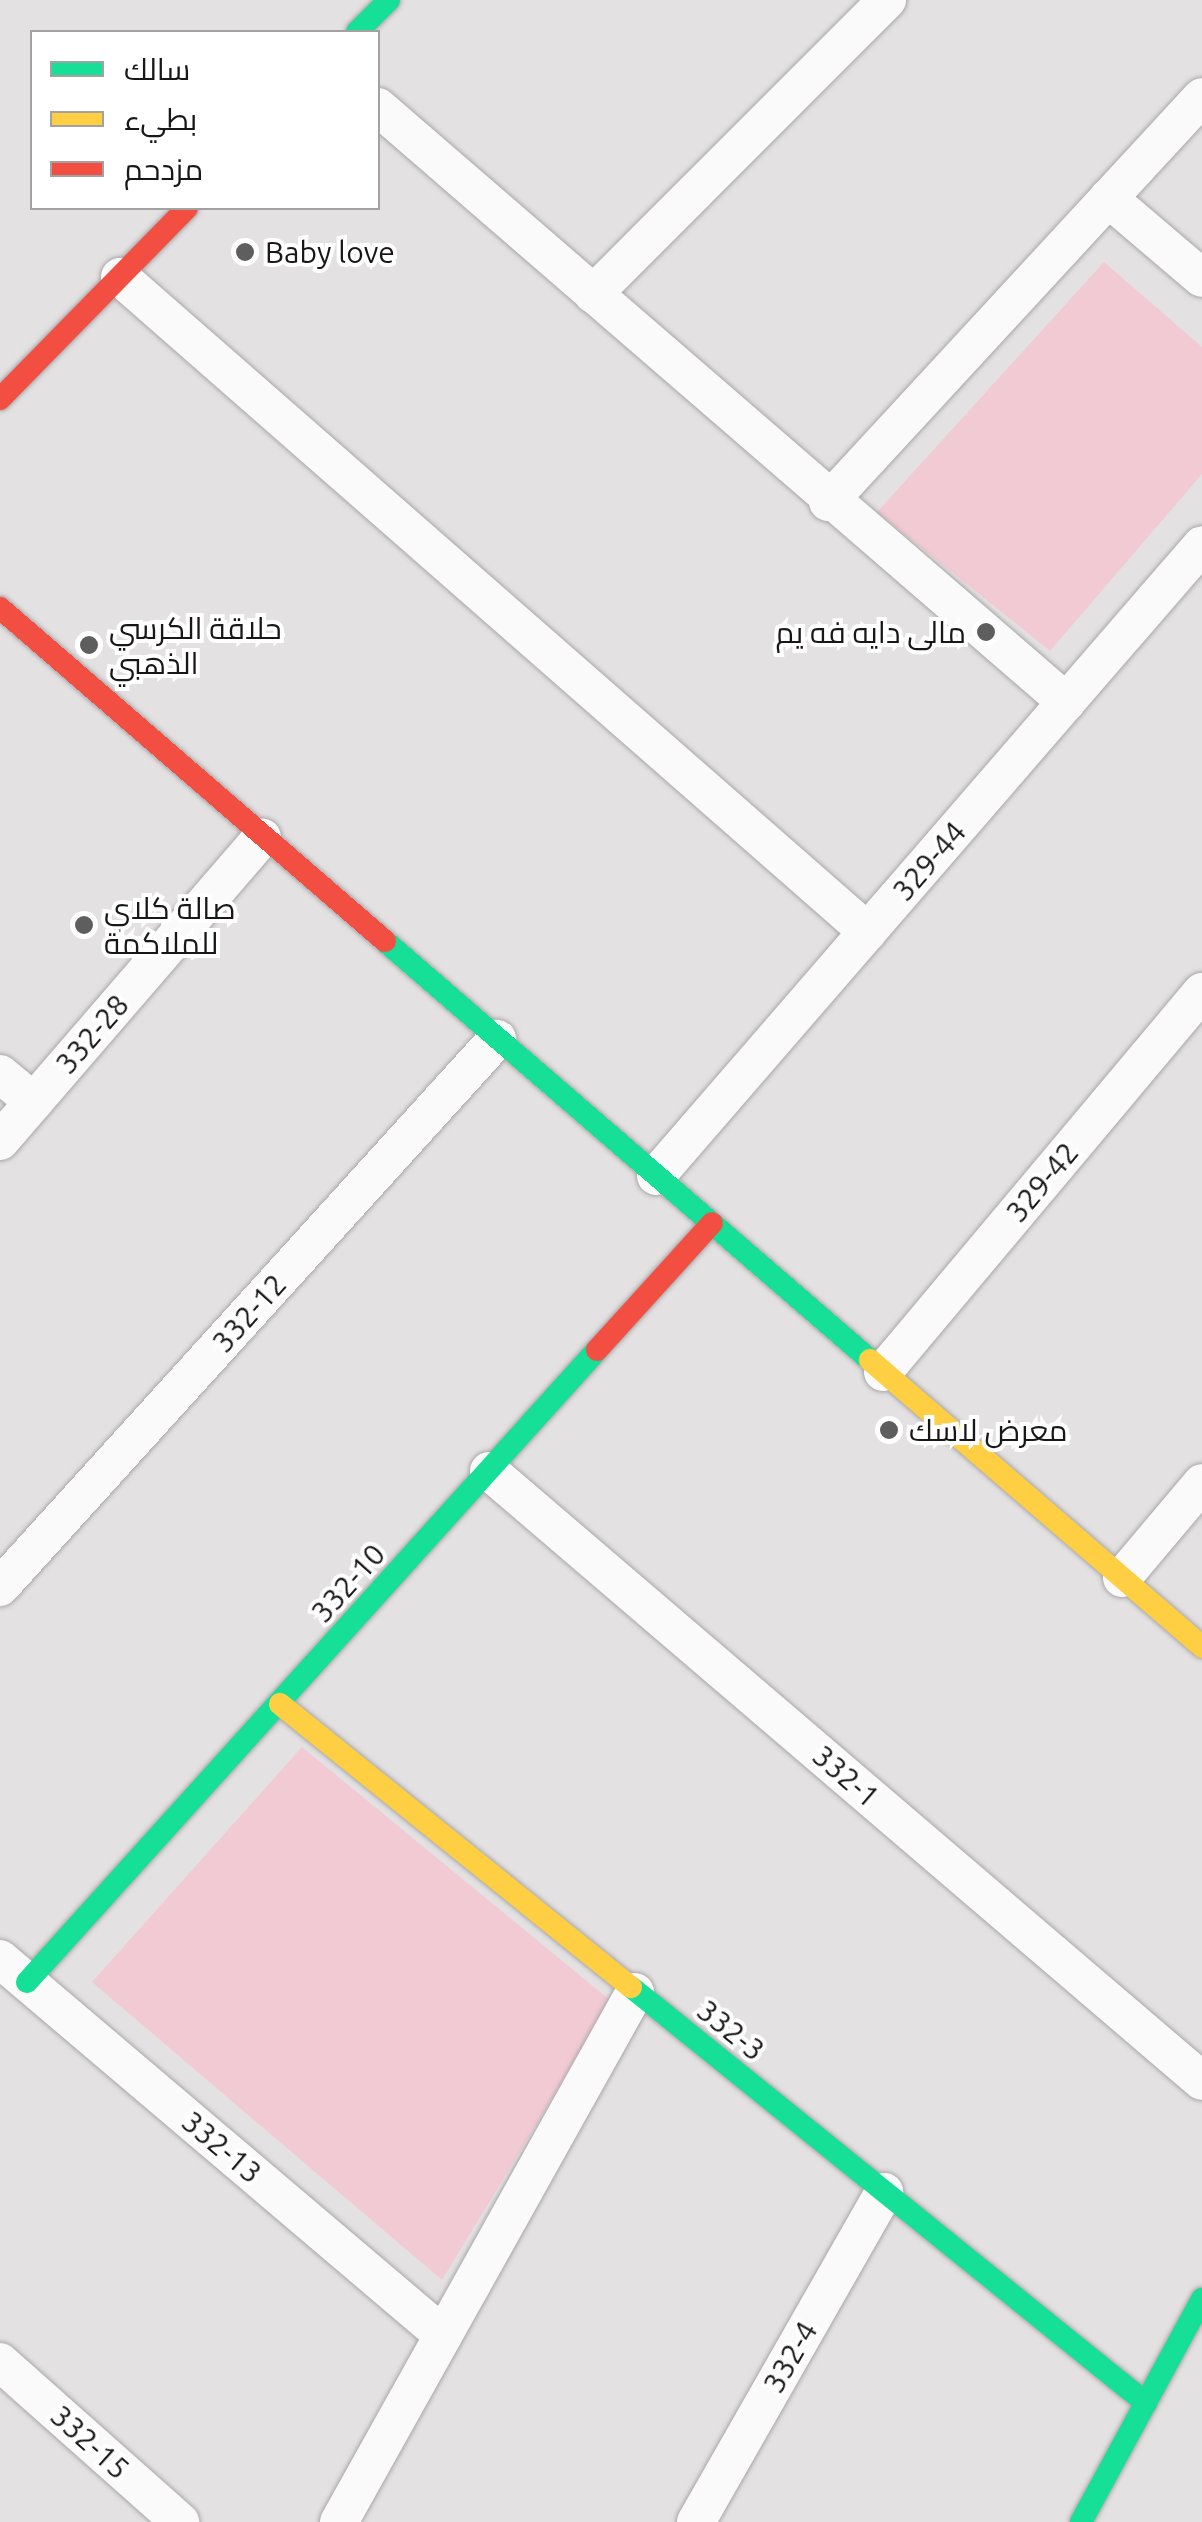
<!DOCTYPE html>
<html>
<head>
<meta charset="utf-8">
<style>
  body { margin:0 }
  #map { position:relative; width:1202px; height:2522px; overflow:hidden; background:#e4e1e2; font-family:Ubuntu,Cairo,sans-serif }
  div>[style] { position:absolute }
  .green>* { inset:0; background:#f2cad3 }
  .roads { filter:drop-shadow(0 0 2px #a9a7a8) drop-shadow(0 0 2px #a9a7a8) }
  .street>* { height:38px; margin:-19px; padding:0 19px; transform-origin:19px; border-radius:19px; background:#fbfafb }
  .fast>* { height:22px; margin:-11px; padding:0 11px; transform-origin:11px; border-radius:11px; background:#16e098 }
  .slow>* { height:22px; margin:-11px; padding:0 11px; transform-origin:11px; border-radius:11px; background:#ffcf43 }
  .jam>* { height:22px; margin:-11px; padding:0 11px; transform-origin:11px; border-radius:11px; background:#f24e42 }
  .dots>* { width:28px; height:28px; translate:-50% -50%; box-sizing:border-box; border:5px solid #fff; border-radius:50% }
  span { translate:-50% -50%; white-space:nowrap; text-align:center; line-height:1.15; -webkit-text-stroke:8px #fff; paint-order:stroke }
  .poi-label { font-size:30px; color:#181717 }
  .left { translate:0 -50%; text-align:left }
  .right { translate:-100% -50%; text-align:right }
  .street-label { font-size:30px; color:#181717 }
  .legend { position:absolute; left:30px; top:30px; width:350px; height:180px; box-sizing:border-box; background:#fff; border:2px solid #a3a2a2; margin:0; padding:12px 18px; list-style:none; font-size:30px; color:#181717 }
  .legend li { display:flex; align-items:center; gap:20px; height:50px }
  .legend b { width:50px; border:2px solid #a3a2a2 }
</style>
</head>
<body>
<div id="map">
  <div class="green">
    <div style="clip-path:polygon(1104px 262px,1202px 347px,1202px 474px,1050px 651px,877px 512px)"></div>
    <div style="clip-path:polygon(302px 1747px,611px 2001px,442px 2280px,92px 1982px)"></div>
  </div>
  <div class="roads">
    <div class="street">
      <div style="left:378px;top:107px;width:910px;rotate:40.85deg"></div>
      <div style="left:1108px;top:198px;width:123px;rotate:40.4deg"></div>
      <div style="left:120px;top:277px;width:994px;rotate:41.21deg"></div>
      <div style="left:593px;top:294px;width:416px;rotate:-45deg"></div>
      <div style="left:828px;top:502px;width:551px;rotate:-47.28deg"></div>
      <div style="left:0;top:1074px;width:44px;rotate:39.5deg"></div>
      <div style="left:0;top:1141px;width:401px;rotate:-49.2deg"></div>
      <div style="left:656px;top:1176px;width:834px;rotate:-49.13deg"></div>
      <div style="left:883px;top:1372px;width:496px;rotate:-50deg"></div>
      <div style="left:489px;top:1471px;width:938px;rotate:40.55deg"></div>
      <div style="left:1122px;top:1578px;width:124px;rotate:-49.9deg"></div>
      <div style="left:0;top:1587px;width:740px;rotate:-47.79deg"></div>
      <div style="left:0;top:1959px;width:581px;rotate:40.32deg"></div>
      <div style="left:0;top:2362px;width:241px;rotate:41.6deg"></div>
      <div style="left:339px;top:2522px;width:607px;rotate:-60.82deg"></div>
      <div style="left:696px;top:2522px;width:380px;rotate:-60.3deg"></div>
    </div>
    <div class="fast">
      <div style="left:357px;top:32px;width:45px;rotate:-45deg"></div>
      <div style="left:385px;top:941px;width:641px;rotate:40.82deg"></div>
      <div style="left:27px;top:1982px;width:851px;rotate:-47.95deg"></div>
      <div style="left:631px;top:1987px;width:662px;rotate:38.93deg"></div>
      <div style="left:1081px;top:2522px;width:254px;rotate:-61.5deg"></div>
    </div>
    <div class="slow">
      <div style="left:870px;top:1360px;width:439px;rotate:40.8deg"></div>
      <div style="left:280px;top:1704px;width:451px;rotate:38.9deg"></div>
    </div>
    <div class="jam">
      <div style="left:0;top:399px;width:267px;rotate:-45.6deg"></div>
      <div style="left:0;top:608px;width:509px;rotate:40.86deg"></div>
      <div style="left:597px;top:1350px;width:171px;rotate:-47.8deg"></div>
    </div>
  </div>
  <div class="dots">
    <div style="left:245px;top:252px;background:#5f5e5e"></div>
    <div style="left:986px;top:632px;background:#5f5e5e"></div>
    <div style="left:89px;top:645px;background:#5f5e5e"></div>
    <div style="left:84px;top:925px;background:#5f5e5e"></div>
    <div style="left:889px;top:1430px;background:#5f5e5e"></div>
  </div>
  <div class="poi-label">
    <span class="left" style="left:265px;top:252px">Baby love</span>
    <span class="left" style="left:109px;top:645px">حلاقة الكرسي<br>الذهبي</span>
    <span class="right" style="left:966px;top:632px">مالى دايه فه يم</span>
    <span class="left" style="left:104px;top:925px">صالة كلاي<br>للملاكمة</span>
    <span class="left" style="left:909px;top:1430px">معرض لاسك</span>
  </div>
  <div class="street-label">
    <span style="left:929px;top:861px;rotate:-49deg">329-44</span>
    <span style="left:92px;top:1034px;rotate:-49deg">332-28</span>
    <span style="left:1042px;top:1182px;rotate:-50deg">329-42</span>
    <span style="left:249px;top:1313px;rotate:-48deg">332-12</span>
    <span style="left:348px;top:1583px;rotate:-48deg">332-10</span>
    <span style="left:846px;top:1776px;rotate:41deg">332-1</span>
    <span style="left:731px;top:2030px;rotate:39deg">332-3</span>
    <span style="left:222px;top:2147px;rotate:40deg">332-13</span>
    <span style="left:790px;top:2357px;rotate:-60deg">332-4</span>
    <span style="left:90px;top:2442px;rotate:42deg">332-15</span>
  </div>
  <ul class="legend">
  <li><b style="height:12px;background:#16e098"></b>سالك</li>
  <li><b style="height:12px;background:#ffcf43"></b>بطيء</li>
  <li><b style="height:12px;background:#f24e42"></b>مزدحم</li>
  </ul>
</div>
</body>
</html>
